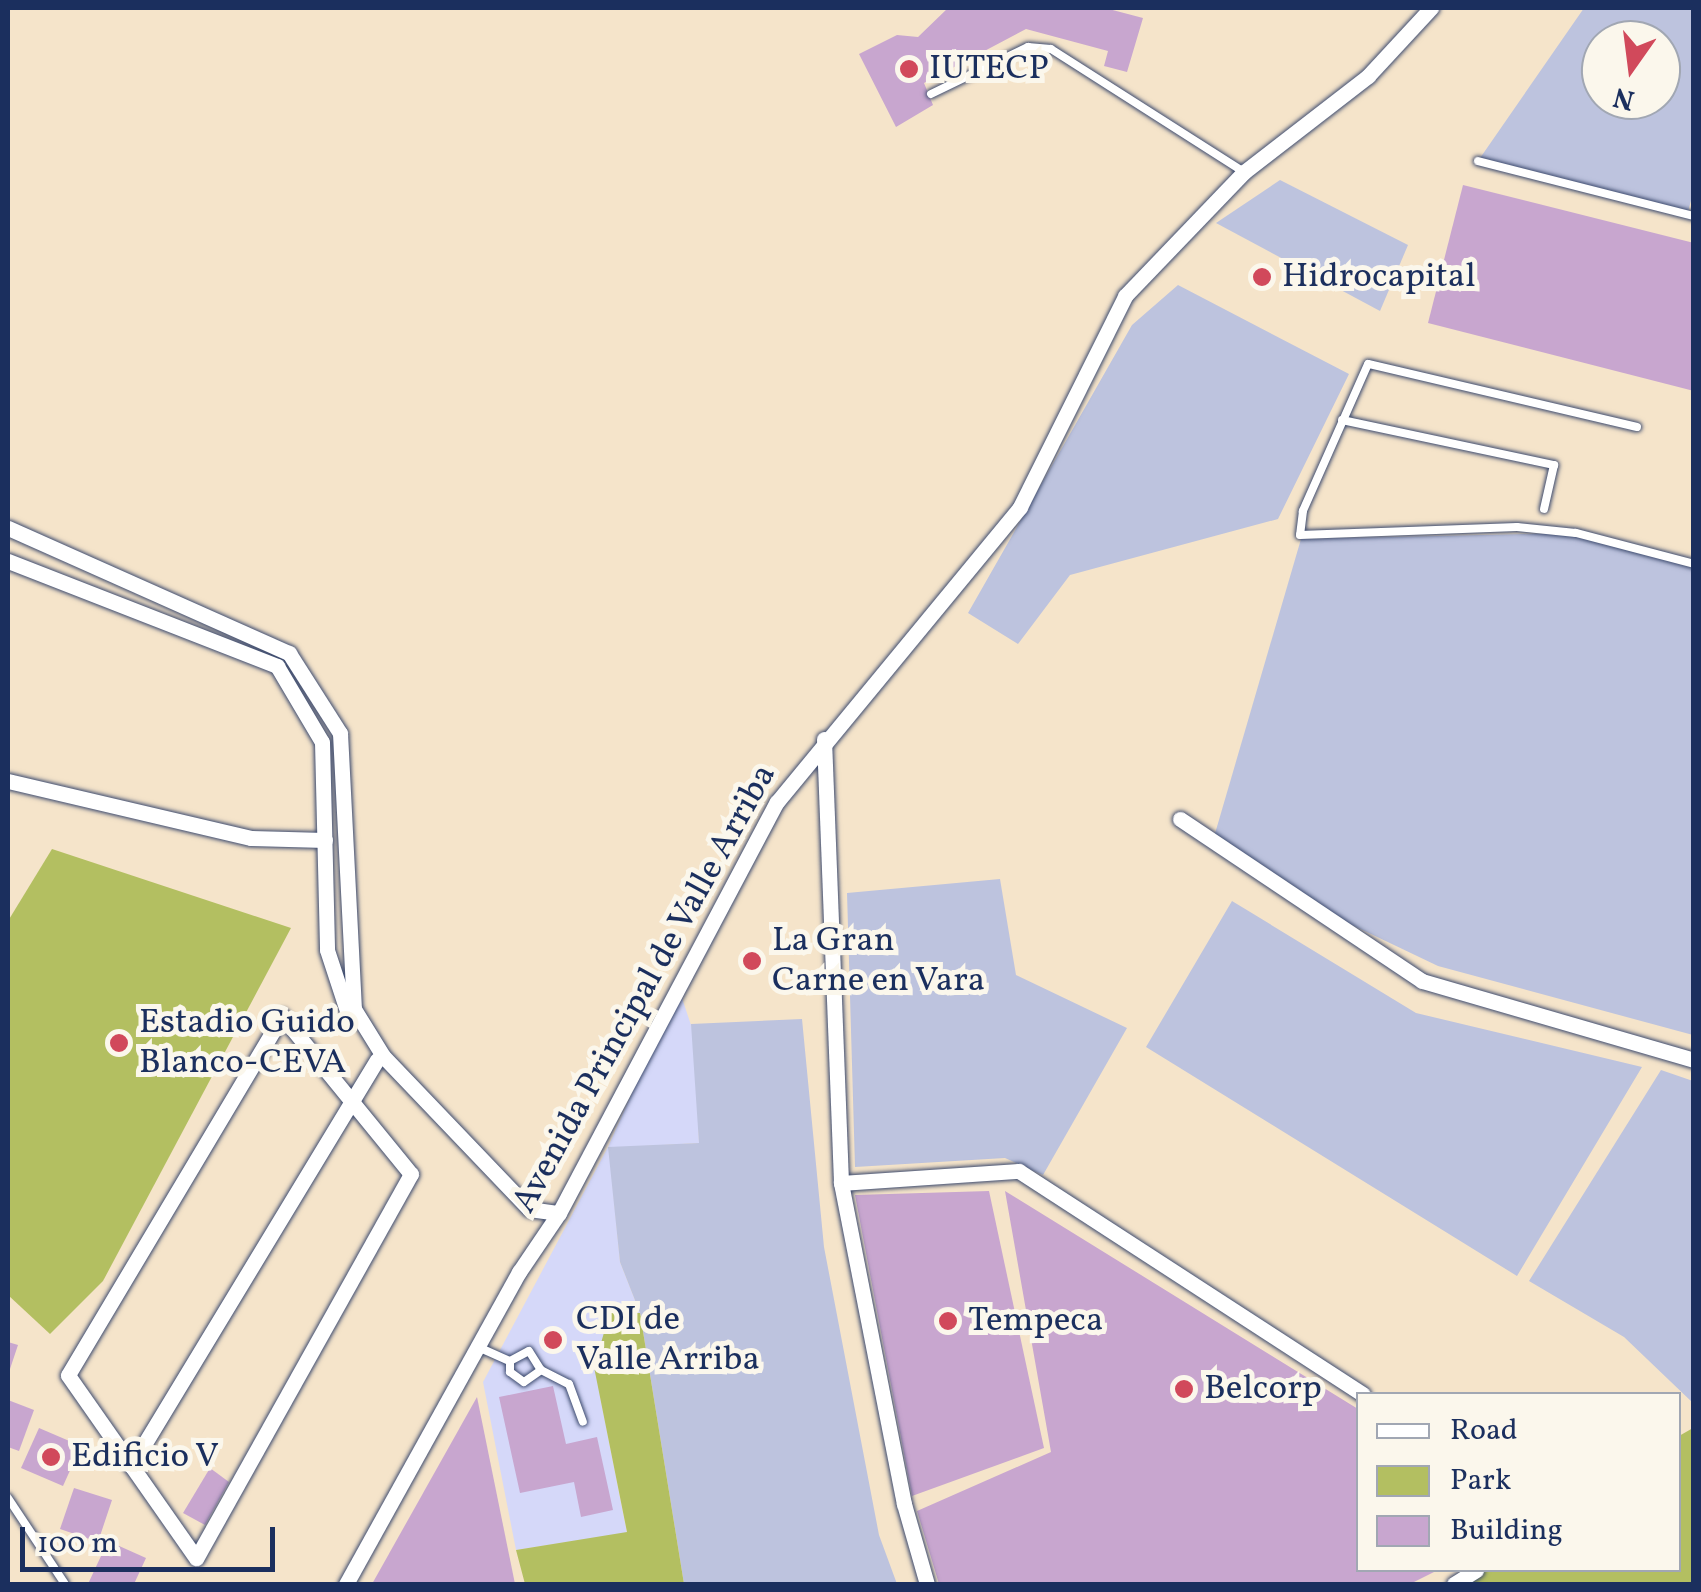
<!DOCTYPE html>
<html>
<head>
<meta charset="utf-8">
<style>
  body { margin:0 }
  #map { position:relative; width:1701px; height:1592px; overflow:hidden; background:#f5e4ca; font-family:Vollkorn,serif }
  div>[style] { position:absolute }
  .built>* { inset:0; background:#d5d8f9 }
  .industrial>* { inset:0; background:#bdc3de }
  .green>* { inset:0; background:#b3bf61 }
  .building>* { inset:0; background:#c8a6cf }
  .roads { filter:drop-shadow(0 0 2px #3c4a6e) drop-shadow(0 0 2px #3c4a6e) }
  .service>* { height:8px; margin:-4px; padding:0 4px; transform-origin:4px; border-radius:4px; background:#fff }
  .minor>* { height:15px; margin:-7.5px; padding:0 7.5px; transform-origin:7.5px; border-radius:7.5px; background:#fff }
  .dots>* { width:28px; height:28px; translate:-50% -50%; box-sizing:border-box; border:5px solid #fbf7ec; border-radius:50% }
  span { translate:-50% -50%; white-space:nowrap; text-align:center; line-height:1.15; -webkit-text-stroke:10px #fbf7ec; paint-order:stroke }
  .poi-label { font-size:35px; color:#1b2f5e }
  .left { translate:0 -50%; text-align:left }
  .street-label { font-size:35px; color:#1b2f5e }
  .frame { position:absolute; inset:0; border:10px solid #1b2f5e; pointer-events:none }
  .legend { position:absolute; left:1356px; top:1392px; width:325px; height:180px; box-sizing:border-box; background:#fbf7ec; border:2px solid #a1a7b3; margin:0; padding:12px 18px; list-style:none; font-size:30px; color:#1b2f5e }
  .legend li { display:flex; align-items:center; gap:20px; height:50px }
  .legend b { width:50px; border:2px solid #a1a7b3 }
  .north { position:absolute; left:1581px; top:20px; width:100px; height:100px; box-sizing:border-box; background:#fbf7ec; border:2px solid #a1a7b3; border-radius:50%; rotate:194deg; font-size:28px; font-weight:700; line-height:40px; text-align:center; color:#1b2f5e }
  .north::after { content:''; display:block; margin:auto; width:35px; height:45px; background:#d1495b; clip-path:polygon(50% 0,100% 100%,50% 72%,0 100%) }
  .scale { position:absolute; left:20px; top:1527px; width:255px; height:45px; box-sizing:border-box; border:5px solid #1b2f5e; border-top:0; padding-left:12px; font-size:30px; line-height:35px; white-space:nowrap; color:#1b2f5e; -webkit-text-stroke:8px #fbf7ec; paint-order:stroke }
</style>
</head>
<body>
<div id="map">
  <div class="built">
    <div style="clip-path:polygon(679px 989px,695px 1037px,699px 1143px,609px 1148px,620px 1262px,640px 1313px,609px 1312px,600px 1396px,627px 1533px,516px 1550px,483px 1382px,608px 1147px)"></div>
  </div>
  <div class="industrial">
    <div style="clip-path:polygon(evenodd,1584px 8px,1693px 8px,1694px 190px,1687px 215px,1478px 161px,1584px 8px,1601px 40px,1661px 40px,1661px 100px,1601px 100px,1601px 40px)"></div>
    <div style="clip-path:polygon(1280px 180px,1408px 245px,1380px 311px,1216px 223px)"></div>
    <div style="clip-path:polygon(1178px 285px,1349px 374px,1278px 519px,1070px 575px,1018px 644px,968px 613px,1132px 325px)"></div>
    <div style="clip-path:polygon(1576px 533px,1693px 568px,1693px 1035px,1438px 966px,1327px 913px,1214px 837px,1301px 539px)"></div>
    <div style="clip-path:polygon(1000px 879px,1016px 975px,1127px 1028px,1043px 1175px,1005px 1158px,855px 1167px,847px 893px)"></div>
    <div style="clip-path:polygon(1232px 901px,1416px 1013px,1642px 1067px,1517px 1276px,1146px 1047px)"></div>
    <div style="clip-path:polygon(802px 1019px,824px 1247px,879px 1535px,897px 1584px,684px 1584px,640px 1313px,620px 1262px,608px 1147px,699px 1143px,691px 1024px)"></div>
    <div style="clip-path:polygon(1661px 1070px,1693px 1081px,1693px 1403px,1624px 1337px,1529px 1281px)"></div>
  </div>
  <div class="green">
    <div style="clip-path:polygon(52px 849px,291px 928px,103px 1281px,50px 1334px,8px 1295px,8px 921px)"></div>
    <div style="clip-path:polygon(610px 1312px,640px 1313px,684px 1584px,525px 1584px,516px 1550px,627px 1532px,594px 1367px)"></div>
    <div style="clip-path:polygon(1693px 1428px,1693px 1584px,1453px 1584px,1476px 1570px,1678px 1570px,1679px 1436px)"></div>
  </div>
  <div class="building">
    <div style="clip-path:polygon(948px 8px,1105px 8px,1143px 18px,1127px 72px,1104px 66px,1108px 51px,1026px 29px,924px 83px,933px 105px,896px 127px,859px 54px,897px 35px,918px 37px)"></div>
    <div style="clip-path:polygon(1463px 185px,1694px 243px,1694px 391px,1428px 323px)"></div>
    <div style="clip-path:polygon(989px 1191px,1044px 1448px,912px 1496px,855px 1195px)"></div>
    <div style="clip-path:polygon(1005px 1191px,1358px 1409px,1358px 1570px,1438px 1570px,1410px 1584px,939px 1584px,917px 1511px,1051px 1452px)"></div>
    <div style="clip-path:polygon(8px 1342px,18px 1345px,8px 1375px)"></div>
    <div style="clip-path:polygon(553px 1386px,566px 1444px,597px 1437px,613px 1510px,581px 1517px,574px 1482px,520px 1493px,499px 1397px)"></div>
    <div style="clip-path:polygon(477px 1397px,515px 1584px,372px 1584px)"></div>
    <div style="clip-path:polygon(8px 1400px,34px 1410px,19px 1451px,8px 1447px)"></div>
    <div style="clip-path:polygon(39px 1428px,81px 1446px,63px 1486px,21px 1468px)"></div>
    <div style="clip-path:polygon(210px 1468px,229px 1482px,205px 1525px,183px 1513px)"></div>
    <div style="clip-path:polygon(74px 1488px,112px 1500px,98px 1542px,60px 1529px)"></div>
    <div style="clip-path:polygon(108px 1541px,146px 1558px,134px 1584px,88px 1584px)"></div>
  </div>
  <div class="roads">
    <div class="service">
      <div style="left:931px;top:94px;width:108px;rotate:-25.9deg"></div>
      <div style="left:1028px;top:47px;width:23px;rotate:5deg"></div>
      <div style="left:1051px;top:49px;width:229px;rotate:32.5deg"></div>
      <div style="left:1478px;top:161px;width:223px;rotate:14.3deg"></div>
      <div style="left:1342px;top:420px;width:217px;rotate:12deg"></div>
      <div style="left:1554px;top:465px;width:45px;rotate:102.8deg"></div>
      <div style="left:1637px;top:427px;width:276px;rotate:-166.8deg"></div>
      <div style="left:1368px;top:364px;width:161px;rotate:113.9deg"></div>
      <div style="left:1303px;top:511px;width:24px;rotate:97deg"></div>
      <div style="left:1300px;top:535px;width:217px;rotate:-2.1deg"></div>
      <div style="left:1517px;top:527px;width:59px;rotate:5.8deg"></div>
      <div style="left:1576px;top:533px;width:122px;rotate:14.7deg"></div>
      <div style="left:478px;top:1347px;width:35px;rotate:24deg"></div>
      <div style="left:510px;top:1361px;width:11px;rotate:90deg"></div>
      <div style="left:510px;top:1372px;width:17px;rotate:36deg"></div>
      <div style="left:524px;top:1382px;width:21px;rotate:-35deg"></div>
      <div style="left:510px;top:1361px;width:21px;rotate:-28deg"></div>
      <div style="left:529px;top:1351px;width:22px;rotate:58deg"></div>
      <div style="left:541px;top:1370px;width:31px;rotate:27deg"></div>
      <div style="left:569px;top:1384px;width:40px;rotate:69.8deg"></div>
      <div style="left:8px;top:1498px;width:103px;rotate:56.5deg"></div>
    </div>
    <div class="minor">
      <div style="left:8px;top:528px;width:308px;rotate:24deg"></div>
      <div style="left:289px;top:653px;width:95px;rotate:57.5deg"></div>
      <div style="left:340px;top:733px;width:276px;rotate:87.1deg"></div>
      <div style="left:354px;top:1009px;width:55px;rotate:58.3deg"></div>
      <div style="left:383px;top:1056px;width:211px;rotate:46.3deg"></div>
      <div style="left:529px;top:1209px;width:30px;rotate:8deg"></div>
      <div style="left:8px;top:561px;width:289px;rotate:21.3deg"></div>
      <div style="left:277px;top:666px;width:88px;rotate:59.4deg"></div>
      <div style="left:322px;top:742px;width:208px;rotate:88.6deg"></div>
      <div style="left:327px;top:950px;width:71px;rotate:71.8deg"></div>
      <div style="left:824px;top:739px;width:444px;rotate:87.8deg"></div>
      <div style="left:841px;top:1183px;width:327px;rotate:78.9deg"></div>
      <div style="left:904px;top:1504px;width:83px;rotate:74deg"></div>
      <div style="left:8px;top:781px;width:250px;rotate:13.2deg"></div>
      <div style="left:251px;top:838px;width:74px;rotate:1.5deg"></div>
      <div style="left:1180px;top:819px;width:291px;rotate:33.8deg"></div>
      <div style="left:1422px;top:981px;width:283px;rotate:16.2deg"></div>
      <div style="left:282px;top:1016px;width:204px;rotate:50.8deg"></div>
      <div style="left:411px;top:1174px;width:440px;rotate:119.2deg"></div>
      <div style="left:196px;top:1558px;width:223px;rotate:-125deg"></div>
      <div style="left:68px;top:1375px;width:418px;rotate:-59.2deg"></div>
      <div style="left:841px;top:1183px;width:178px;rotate:-3.9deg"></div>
      <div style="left:1019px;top:1171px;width:410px;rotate:33deg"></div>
      <div style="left:131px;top:1466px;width:475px;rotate:-58.8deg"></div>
      <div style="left:346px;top:1584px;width:357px;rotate:-61deg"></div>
      <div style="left:519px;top:1272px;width:71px;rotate:-55.9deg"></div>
      <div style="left:559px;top:1213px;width:465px;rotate:-62.1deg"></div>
      <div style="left:777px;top:802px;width:382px;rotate:-50.5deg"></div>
      <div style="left:1020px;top:507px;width:236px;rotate:-63.5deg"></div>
      <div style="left:1125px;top:296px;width:172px;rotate:-46.2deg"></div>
      <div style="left:1244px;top:172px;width:157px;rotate:-37.7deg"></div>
      <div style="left:1368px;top:76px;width:93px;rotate:-47.2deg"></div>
      <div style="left:1454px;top:1584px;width:26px;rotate:-32deg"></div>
    </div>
  </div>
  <div class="dots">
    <div style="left:909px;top:69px;background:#d1495b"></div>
    <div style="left:1262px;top:277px;background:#d1495b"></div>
    <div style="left:752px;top:961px;background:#d1495b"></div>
    <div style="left:119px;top:1043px;background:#d1495b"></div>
    <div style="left:948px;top:1321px;background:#d1495b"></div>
    <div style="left:553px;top:1340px;background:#d1495b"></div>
    <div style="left:1184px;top:1389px;background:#d1495b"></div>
    <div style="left:51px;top:1457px;background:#d1495b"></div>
  </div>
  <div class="poi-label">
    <span class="left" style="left:929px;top:69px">IUTECP</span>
    <span class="left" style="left:1282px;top:277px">Hidrocapital</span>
    <span class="left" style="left:772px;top:961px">La Gran<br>Carne en Vara</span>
    <span class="left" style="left:139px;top:1043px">Estadio Guido<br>Blanco-CEVA</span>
    <span class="left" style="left:576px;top:1340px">CDI de<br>Valle Arriba</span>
    <span class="left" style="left:968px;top:1321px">Tempeca</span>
    <span class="left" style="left:1204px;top:1389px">Belcorp</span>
    <span class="left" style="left:71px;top:1457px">Edificio V</span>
  </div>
  <div class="street-label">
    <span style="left:645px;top:989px;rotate:-61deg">Avenida Principal de Valle Arriba</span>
  </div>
  <div class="frame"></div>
  <ul class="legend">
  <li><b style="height:12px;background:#fff"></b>Road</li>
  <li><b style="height:28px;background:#b3bf61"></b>Park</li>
  <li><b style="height:28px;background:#c8a6cf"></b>Building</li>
  </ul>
  <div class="north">N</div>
  <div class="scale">100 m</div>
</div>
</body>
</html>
